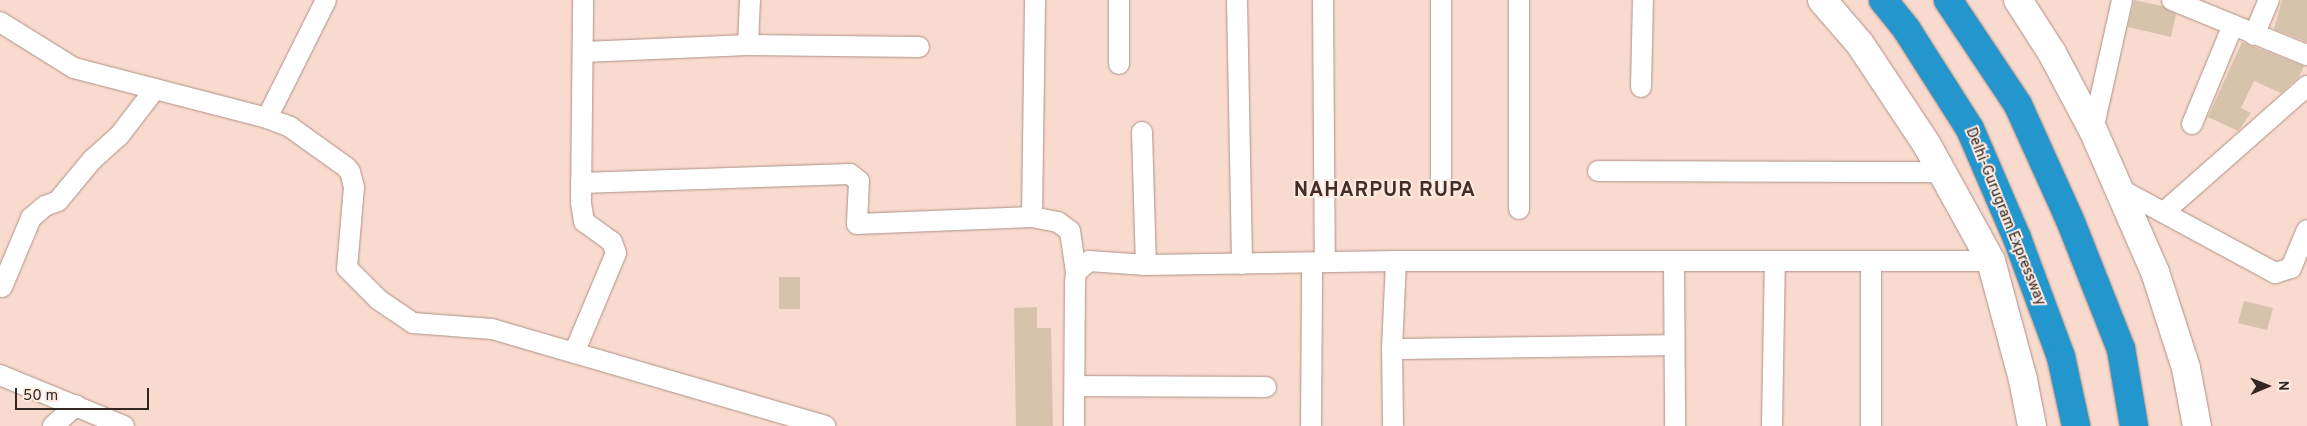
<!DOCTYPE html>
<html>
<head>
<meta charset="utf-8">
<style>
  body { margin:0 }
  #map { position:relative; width:2307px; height:426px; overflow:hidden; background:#f9dace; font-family:Overpass,sans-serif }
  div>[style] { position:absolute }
  .building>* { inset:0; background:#d7c3ac }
  .roads { filter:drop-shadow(0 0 1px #ad9186) drop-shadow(0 0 1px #ad9186) }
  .street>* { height:20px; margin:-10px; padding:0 10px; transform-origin:10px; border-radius:10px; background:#fff }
  .secondary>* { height:28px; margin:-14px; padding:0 14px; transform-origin:14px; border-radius:14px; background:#fff }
  .highway>* { height:28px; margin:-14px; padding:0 14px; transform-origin:14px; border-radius:14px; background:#2296cd }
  span { translate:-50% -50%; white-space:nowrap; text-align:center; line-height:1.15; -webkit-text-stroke:4px #fdeae3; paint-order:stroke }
  .street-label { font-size:15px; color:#322722 }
  .district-label { font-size:20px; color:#442d24; font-weight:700; letter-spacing:1px }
  .north { position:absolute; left:2242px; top:361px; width:50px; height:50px; -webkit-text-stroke:4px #fdeae3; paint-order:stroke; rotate:89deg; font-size:14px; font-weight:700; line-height:20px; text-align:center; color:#322722 }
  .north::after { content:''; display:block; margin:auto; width:18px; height:22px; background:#322722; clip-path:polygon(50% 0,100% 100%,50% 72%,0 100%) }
  .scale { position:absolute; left:15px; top:388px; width:134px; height:22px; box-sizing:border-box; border:2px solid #322722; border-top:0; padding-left:6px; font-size:15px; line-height:18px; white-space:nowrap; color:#322722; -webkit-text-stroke:4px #fdeae3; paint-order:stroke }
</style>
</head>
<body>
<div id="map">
  <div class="building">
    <div style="clip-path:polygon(2134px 0,2162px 6px,2176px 14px,2171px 37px,2128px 27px)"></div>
    <div style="clip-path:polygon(2282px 0,2307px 0,2307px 42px,2274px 29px)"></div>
    <div style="clip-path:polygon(2242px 42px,2304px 66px,2299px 77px,2281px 93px,2254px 81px,2241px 108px,2251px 113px,2238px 131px,2208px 117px)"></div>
    <div style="clip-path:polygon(779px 277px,800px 277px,800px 309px,779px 309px)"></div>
    <div style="clip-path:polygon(2244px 301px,2273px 308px,2267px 330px,2238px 323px)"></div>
    <div style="clip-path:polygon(1037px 307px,1037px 328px,1051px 328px,1053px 426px,1016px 426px,1014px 308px)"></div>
  </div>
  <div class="roads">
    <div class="street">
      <div style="left:1119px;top:0;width:64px;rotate:90deg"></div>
      <div style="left:1237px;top:0;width:264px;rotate:88.9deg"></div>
      <div style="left:1323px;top:0;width:262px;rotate:89.6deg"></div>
      <div style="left:1519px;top:0;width:209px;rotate:90deg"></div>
      <div style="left:2172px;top:0;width:146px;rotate:22.2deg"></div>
      <div style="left:0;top:22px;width:87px;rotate:31.9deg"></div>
      <div style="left:74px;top:68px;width:199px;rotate:14.5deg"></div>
      <div style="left:267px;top:118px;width:25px;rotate:21deg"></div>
      <div style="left:290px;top:127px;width:69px;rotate:35.5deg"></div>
      <div style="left:346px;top:167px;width:6px;rotate:51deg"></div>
      <div style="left:350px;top:172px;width:16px;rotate:75deg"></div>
      <div style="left:354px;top:187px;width:81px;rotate:94.9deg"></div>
      <div style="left:347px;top:268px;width:45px;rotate:45deg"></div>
      <div style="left:379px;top:300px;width:41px;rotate:34.1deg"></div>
      <div style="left:413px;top:323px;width:79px;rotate:4.3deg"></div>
      <div style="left:492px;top:329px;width:347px;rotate:16.2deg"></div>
      <div style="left:2254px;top:35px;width:38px;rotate:-67deg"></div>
      <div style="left:748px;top:45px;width:45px;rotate:-87.5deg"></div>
      <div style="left:583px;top:52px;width:165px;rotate:-2.4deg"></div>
      <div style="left:748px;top:45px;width:171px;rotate:0.7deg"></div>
      <div style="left:1641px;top:87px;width:87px;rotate:-88.7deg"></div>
      <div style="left:267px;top:118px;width:132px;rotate:-63.4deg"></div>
      <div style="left:2192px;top:124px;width:107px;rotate:-67.5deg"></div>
      <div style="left:2093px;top:130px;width:133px;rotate:-77.4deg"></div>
      <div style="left:1142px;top:132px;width:133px;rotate:88.3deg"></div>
      <div style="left:1598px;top:171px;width:345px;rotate:0.2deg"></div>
      <div style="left:1441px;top:181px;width:181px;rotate:-90deg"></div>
      <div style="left:581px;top:183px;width:269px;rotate:-1.9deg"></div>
      <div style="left:850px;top:174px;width:11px;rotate:38deg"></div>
      <div style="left:859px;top:181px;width:43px;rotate:92.7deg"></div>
      <div style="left:857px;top:224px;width:175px;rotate:-2.3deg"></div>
      <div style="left:1032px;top:217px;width:26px;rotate:11deg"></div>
      <div style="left:1058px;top:222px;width:15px;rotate:37deg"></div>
      <div style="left:1070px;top:231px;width:41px;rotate:81.7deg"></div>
      <div style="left:2118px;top:188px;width:179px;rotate:28.4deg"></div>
      <div style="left:2275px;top:273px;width:17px;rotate:-17deg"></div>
      <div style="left:2291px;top:268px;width:41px;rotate:-67.2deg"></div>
      <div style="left:2164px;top:212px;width:191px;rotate:-41.4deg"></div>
      <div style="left:1032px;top:217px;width:217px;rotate:-89.2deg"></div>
      <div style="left:1674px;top:263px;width:163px;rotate:89.6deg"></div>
      <div style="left:2px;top:287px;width:75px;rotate:-67.2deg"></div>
      <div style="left:31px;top:218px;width:18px;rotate:-41deg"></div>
      <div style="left:45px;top:206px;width:14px;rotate:-21deg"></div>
      <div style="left:58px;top:201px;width:53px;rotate:-50.3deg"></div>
      <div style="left:92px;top:160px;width:36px;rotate:-42deg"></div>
      <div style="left:119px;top:136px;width:59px;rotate:-52.5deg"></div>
      <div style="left:1392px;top:349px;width:282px;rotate:-0.8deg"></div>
      <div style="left:574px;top:353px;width:108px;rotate:-67.2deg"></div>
      <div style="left:616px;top:253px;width:12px;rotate:-110deg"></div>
      <div style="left:612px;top:242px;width:34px;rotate:-144deg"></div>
      <div style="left:584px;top:222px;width:20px;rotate:-99deg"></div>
      <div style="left:581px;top:202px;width:202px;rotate:-89.4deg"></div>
      <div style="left:0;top:375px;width:134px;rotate:22.4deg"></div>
      <div style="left:1075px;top:386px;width:191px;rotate:0.3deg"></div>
      <div style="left:53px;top:426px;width:31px;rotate:-42deg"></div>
      <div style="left:1074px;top:426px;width:144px;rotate:-89.6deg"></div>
      <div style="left:1075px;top:282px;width:10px;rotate:-84deg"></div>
      <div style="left:1076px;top:272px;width:17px;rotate:-40deg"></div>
      <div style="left:1089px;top:261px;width:57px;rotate:4deg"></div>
      <div style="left:1146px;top:265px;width:250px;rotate:-0.9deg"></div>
      <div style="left:1396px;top:261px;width:595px"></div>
      <div style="left:1311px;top:426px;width:163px;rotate:-89.6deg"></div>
      <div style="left:1393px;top:426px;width:77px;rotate:-90.7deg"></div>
      <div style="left:1392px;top:349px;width:88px;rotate:-87.4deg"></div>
      <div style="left:1772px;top:426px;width:164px;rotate:-89deg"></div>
      <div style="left:1871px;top:426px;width:164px;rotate:-90deg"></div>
    </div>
    <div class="secondary">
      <div style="left:1822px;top:0;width:58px;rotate:49.2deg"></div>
      <div style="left:1860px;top:44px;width:121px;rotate:56.4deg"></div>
      <div style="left:1927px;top:145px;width:132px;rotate:61.1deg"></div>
      <div style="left:1991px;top:261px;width:123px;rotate:74.9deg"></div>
      <div style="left:2023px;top:380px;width:47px;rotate:78.9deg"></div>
      <div style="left:2018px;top:0;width:63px;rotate:57.3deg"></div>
      <div style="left:2052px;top:53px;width:87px;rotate:62deg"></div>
      <div style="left:2093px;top:130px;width:155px;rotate:66.4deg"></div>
      <div style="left:2155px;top:272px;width:101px;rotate:72.1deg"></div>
      <div style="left:2186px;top:368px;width:59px;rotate:79.3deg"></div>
    </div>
    <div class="highway">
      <div style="left:1883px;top:0;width:38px;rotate:51deg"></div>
      <div style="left:1907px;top:30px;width:117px;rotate:57.5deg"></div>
      <div style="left:1970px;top:129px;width:119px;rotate:66.7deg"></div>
      <div style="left:2017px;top:238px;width:127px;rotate:69.7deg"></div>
      <div style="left:2061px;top:357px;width:71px;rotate:77.7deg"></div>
      <div style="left:1948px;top:0;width:126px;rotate:56.3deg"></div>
      <div style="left:2018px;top:105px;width:126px;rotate:65.7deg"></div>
      <div style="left:2070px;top:220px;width:139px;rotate:68.4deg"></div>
      <div style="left:2121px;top:349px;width:78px;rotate:80.4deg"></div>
    </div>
  </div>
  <div class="street-label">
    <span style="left:2005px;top:217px;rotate:68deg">Delhi-Gurugram Expressway</span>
  </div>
  <div class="district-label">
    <span style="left:1385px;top:191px">NAHARPUR RUPA</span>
  </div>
  <div class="north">N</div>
  <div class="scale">50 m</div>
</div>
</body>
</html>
